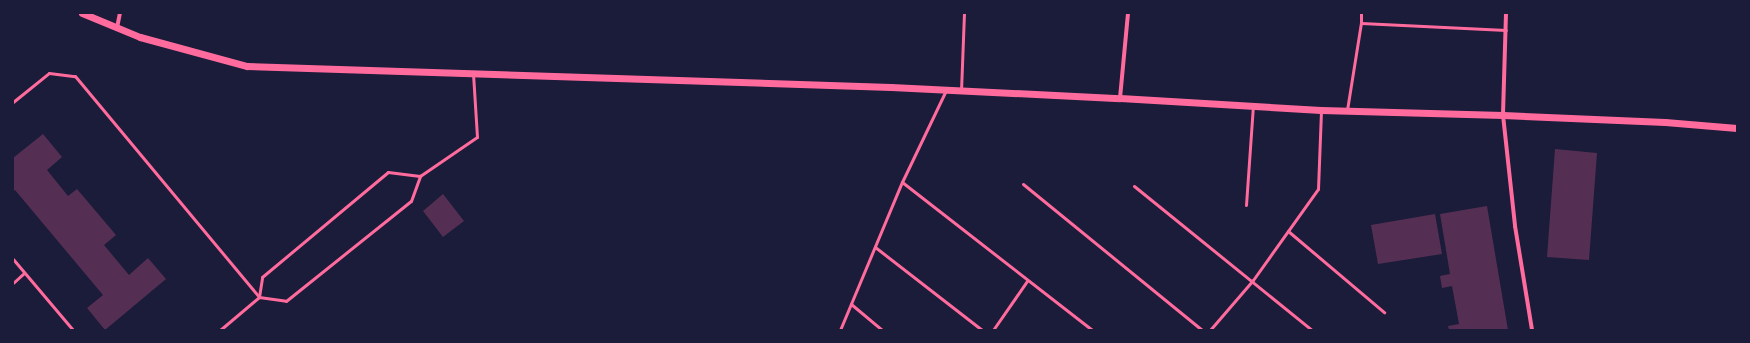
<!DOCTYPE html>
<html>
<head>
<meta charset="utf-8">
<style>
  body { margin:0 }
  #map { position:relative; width:1750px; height:343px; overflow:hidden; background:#1b1b3a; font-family:"Public Sans",sans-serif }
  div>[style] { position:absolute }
  .building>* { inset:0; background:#542f53 }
  .service>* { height:3px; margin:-1.5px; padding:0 1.5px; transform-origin:1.5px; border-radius:1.5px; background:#ff6b9d }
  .minor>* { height:4px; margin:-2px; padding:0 2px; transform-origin:2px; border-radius:2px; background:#ff6b9d }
  .tertiary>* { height:7px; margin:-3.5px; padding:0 3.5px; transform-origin:3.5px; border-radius:3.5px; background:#ff6b9d }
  span { translate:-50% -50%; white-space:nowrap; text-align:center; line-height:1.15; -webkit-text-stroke:3px #1b1b3a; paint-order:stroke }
  .frame { position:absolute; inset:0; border:14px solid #1b1b3a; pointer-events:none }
</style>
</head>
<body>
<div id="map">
  <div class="building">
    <div style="clip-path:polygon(43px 134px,62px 157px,47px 170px,68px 196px,77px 189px,116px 235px,104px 245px,129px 275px,148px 258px,166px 279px,105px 330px,87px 308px,103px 295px,15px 190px,13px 191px,13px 158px)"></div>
    <div style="clip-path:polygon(1555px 149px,1597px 153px,1589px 260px,1547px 257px)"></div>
    <div style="clip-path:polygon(443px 194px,464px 221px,443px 237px,423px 211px)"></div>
    <div style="clip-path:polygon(1487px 206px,1508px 330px,1449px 330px,1448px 326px,1459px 324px,1452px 286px,1442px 288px,1440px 276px,1450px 274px,1440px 214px)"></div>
    <div style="clip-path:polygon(1435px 214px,1442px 254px,1378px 264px,1371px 225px)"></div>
  </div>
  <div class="service">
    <div style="left:1361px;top:23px;width:145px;rotate:2.8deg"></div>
    <div style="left:961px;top:91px;width:78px;rotate:-87.8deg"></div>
    <div style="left:13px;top:102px;width:46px;rotate:-38.9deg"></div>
    <div style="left:49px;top:73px;width:26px;rotate:7deg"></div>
    <div style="left:75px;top:76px;width:288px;rotate:50.2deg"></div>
    <div style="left:259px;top:297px;width:27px;rotate:8deg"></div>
    <div style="left:286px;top:301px;width:160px;rotate:-38.7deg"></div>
    <div style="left:411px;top:201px;width:27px;rotate:-70deg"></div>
    <div style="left:420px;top:176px;width:69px;rotate:-34.4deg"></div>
    <div style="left:477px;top:137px;width:63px;rotate:-93.6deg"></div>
    <div style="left:1347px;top:110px;width:88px;rotate:-80.9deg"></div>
    <div style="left:1361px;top:23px;width:10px;rotate:-90deg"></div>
    <div style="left:902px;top:182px;width:241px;rotate:37.9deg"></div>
    <div style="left:1023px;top:184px;width:231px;rotate:39.2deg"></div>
    <div style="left:1134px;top:186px;width:229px;rotate:39deg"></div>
    <div style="left:1246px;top:205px;width:99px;rotate:-86deg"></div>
    <div style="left:1288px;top:231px;width:126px;rotate:40.2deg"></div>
    <div style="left:875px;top:247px;width:135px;rotate:37.8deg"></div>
    <div style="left:13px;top:259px;width:93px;rotate:49.8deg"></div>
    <div style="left:13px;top:283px;width:15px;rotate:-42deg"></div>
    <div style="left:851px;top:304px;width:40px;rotate:40deg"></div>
    <div style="left:220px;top:330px;width:51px;rotate:-40.2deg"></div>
    <div style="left:259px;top:297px;width:20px;rotate:-81deg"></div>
    <div style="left:262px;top:277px;width:164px;rotate:-39.8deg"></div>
    <div style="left:388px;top:172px;width:32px;rotate:7deg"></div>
    <div style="left:840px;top:330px;width:160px;rotate:-67.3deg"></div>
    <div style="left:902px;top:182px;width:102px;rotate:-64.4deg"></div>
    <div style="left:993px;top:330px;width:60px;rotate:-55.2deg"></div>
    <div style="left:1210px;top:330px;width:66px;rotate:-49.3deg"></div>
    <div style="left:1253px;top:280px;width:112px;rotate:-54.5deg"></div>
    <div style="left:1318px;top:189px;width:79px;rotate:-87.8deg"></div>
  </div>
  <div class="minor">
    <div style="left:1506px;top:13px;width:102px;rotate:91.7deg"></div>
    <div style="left:1503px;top:115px;width:112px;rotate:83.8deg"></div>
    <div style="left:1515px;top:226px;width:105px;rotate:80.7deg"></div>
    <div style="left:117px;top:28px;width:15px;rotate:-79deg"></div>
    <div style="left:1120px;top:98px;width:85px;rotate:-84.6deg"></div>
  </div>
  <div class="tertiary">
    <div style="left:82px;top:13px;width:63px;rotate:22.5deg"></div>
    <div style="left:140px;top:37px;width:111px;rotate:15.2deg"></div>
    <div style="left:247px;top:66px;width:644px;rotate:1.87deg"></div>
    <div style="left:891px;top:87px;width:229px;rotate:2.8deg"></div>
    <div style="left:1120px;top:98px;width:201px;rotate:3.4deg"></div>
    <div style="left:1321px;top:110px;width:182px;rotate:1.6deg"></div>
    <div style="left:1503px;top:115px;width:162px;rotate:2.5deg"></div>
    <div style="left:1665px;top:122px;width:72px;rotate:4.8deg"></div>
  </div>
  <div class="frame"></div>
</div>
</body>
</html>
